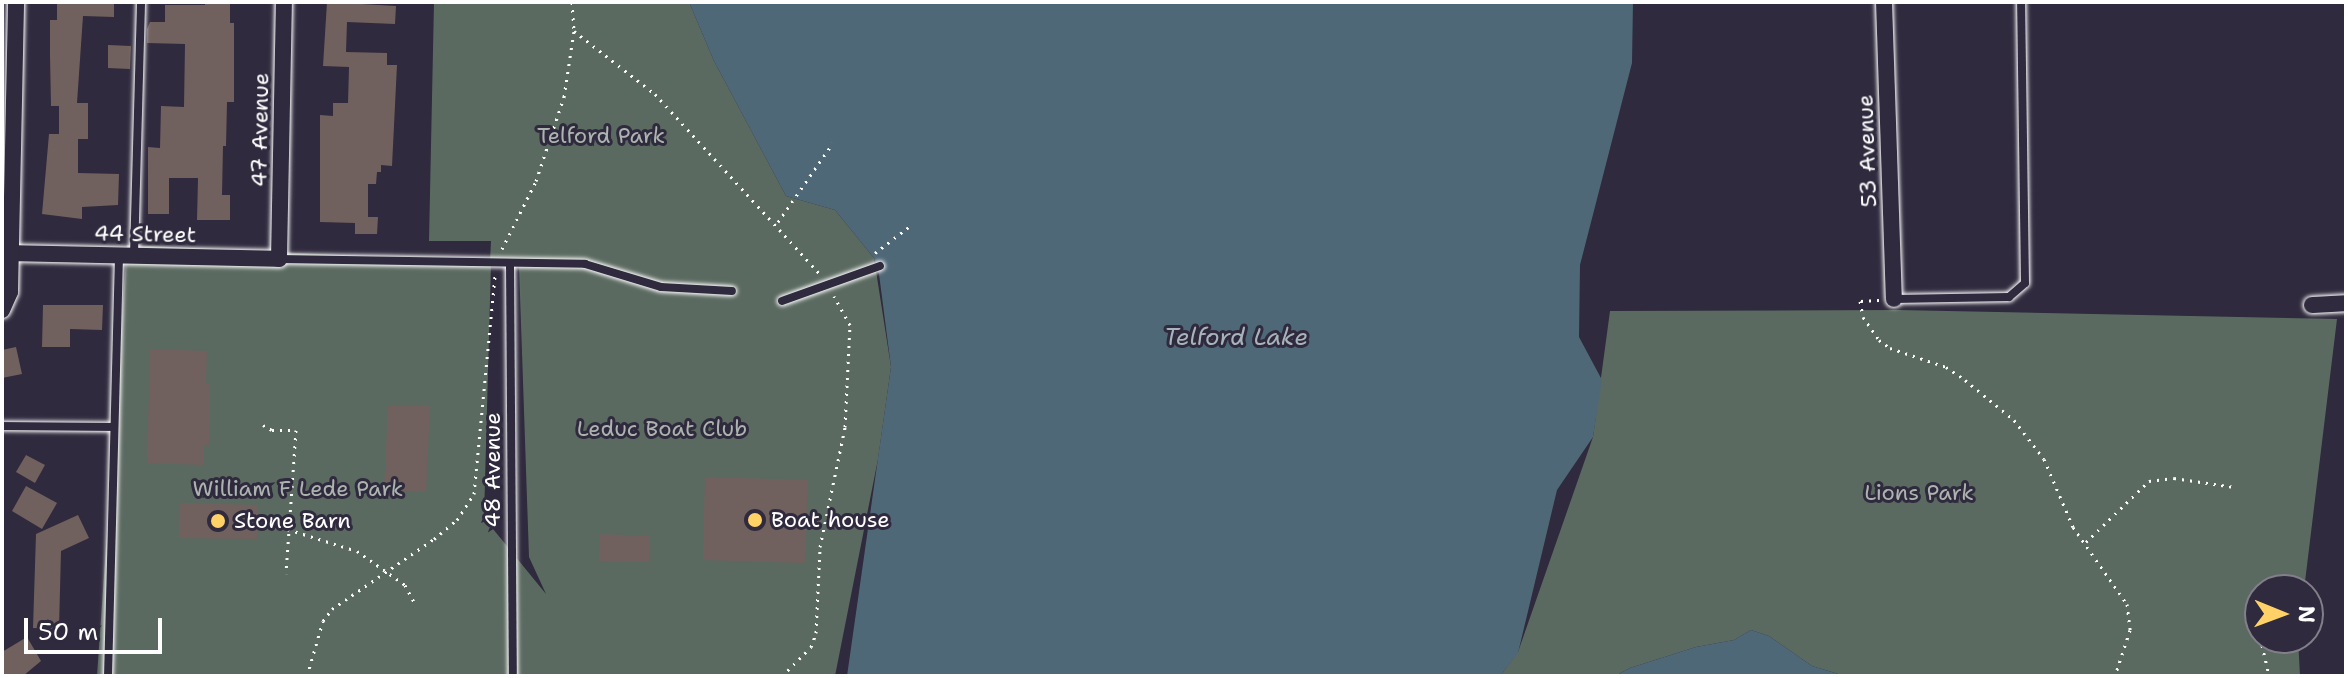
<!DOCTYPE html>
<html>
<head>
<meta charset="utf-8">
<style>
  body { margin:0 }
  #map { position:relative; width:2348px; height:678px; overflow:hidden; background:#2f2a3d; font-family:"Shantell Sans",sans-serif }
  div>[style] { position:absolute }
  .green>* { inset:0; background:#5b6a61 }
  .water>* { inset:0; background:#4f6877 }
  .building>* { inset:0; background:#71615e }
  .path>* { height:3px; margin-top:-1.5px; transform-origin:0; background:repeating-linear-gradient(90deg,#fff 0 2px,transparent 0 8px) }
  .roads { filter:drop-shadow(0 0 2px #fff) drop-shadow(0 0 2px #fff) }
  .service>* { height:8px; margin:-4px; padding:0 4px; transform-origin:4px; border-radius:4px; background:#2f2a3d }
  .minor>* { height:16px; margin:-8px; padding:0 8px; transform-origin:8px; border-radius:8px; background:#2f2a3d }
  .dots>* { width:22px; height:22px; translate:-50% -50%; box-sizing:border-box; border:4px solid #2f2a3d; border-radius:50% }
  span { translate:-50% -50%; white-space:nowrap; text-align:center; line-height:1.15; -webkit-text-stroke:6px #2f2a3d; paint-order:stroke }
  .street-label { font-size:22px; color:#fff }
  .park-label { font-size:22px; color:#adb4b0 }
  .poi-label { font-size:22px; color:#fff }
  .left { translate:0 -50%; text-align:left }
  .water-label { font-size:24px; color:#a7b4bb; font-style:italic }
  .frame { position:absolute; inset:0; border:4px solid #fff; pointer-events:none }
  .north { position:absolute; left:2244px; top:574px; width:80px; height:80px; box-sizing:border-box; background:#2f2a3d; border:2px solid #827f8b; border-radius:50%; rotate:91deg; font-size:22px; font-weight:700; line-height:32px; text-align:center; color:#fff }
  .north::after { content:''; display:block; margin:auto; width:28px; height:36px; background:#ffd166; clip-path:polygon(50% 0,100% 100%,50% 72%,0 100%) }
  .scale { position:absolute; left:24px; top:618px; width:138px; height:36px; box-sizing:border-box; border:4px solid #fff; border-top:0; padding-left:10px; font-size:24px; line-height:28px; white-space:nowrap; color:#fff; -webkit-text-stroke:6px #2f2a3d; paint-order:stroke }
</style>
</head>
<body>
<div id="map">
  <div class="green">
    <div style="clip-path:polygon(evenodd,434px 2px,689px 2px,714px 61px,786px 196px,835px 210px,874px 258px,891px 367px,878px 459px,835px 676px,97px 676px,127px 245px,490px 262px,491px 241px,429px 241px,434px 2px,491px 263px,519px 265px,529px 557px,546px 594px,484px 518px,491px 263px)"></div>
    <div style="clip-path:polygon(1898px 310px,2337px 319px,2304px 590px,2260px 590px,2260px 638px,2298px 638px,2300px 676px,1845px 676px,1812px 666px,1769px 636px,1751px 630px,1734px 640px,1696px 647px,1630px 668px,1615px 676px,1500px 676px,1518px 652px,1593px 437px,1610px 311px)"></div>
  </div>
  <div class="water">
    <div style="clip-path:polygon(689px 2px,1633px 2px,1632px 63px,1580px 265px,1579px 337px,1602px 380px,1593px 437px,1557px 490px,1518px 653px,1500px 676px,847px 676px,891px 367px,879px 274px,874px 258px,835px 210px,786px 196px,714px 61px)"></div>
    <div style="clip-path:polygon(1751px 630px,1769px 636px,1812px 666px,1845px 676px,1615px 676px,1630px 668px,1696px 647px,1734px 640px)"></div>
  </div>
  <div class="building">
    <div style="clip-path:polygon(57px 2px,114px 2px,114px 17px,83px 16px,77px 103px,88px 103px,88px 139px,78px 139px,78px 173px,119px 174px,118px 205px,82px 207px,82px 219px,42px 214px,49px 134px,59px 134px,59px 106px,51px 106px,50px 56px,50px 20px,57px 20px)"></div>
    <div style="clip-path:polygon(205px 2px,230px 2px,230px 23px,234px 23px,234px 102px,227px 102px,226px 146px,223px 146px,222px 195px,230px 195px,230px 220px,197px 220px,198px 178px,169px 178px,169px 214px,148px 214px,148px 147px,160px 148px,161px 106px,184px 107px,185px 44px,147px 43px,147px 29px,150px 22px,165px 22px,165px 5px,205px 5px)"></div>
    <div style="clip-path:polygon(327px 2px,396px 6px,395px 24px,347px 22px,346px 52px,387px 53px,387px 65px,397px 65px,392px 166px,381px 165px,381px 172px,377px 172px,376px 184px,368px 184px,368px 217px,378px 217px,377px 234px,355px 234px,355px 223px,320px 222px,320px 115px,333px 116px,333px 103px,348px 103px,349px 67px,323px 66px)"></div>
    <div style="clip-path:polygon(108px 45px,131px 46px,130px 69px,108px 68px)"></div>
    <div style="clip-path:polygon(43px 305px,103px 305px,102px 330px,70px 329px,70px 347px,42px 347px)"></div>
    <div style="clip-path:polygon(16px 347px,22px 374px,2px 378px,2px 350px)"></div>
    <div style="clip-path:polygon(150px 349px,207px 351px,206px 383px,210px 384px,209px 445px,204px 445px,204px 465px,147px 463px)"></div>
    <div style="clip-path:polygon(430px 405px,426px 492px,384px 490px,388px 406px)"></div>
    <div style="clip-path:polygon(26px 455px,45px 465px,35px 483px,16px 472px)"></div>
    <div style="clip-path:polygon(705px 477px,808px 480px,805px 563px,703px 560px)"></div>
    <div style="clip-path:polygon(26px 486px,57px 503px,42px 529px,12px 511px)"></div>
    <div style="clip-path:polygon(180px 503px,258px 505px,257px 539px,179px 538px)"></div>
    <div style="clip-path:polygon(78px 515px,89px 538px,61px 551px,59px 629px,33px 628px,36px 534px)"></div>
    <div style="clip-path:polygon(600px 534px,650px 536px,649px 562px,599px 561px)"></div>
    <div style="clip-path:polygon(27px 637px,41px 661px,23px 676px,2px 676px,2px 652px)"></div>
  </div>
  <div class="path">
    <div style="left:572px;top:2px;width:29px;rotate:86deg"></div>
    <div style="left:574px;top:31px;width:103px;rotate:37.9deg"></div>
    <div style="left:655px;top:94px;width:243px;rotate:47.5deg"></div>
    <div style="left:778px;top:222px;width:96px;rotate:-55.2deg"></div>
    <div style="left:502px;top:249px;width:76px;rotate:-63.4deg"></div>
    <div style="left:536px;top:181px;width:89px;rotate:-71.6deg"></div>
    <div style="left:564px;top:97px;width:67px;rotate:-81.4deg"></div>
    <div style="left:875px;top:253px;width:44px;rotate:-37.6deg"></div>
    <div style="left:1879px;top:300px;width:19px;rotate:177deg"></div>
    <div style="left:1860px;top:301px;width:16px;rotate:79deg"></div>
    <div style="left:1863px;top:317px;width:28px;rotate:55deg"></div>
    <div style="left:1879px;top:340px;width:14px;rotate:36deg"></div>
    <div style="left:1890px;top:348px;width:59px;rotate:18.7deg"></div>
    <div style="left:1946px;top:367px;width:23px;rotate:34deg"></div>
    <div style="left:1965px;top:380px;width:63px;rotate:39.2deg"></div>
    <div style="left:2014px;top:420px;width:49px;rotate:52.4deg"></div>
    <div style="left:2044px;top:459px;width:74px;rotate:66.9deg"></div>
    <div style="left:2073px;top:527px;width:94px;rotate:55deg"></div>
    <div style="left:2127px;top:604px;width:26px;rotate:83deg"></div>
    <div style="left:2130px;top:630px;width:48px;rotate:108.1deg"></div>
    <div style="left:263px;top:425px;width:10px;rotate:29deg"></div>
    <div style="left:272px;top:430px;width:24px"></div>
    <div style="left:296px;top:430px;width:144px;rotate:94deg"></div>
    <div style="left:265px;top:522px;width:96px;rotate:17.5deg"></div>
    <div style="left:357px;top:551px;width:59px;rotate:35.3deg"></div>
    <div style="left:405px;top:585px;width:21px;rotate:62deg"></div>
    <div style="left:2086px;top:542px;width:88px;rotate:-44.1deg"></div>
    <div style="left:2149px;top:481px;width:25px;rotate:-7deg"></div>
    <div style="left:2174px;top:478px;width:61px;rotate:8.5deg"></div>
    <div style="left:2262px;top:645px;width:32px;rotate:77deg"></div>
    <div style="left:307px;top:676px;width:57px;rotate:-73.8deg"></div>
    <div style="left:323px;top:621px;width:15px;rotate:-53deg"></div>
    <div style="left:332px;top:609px;width:124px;rotate:-34.5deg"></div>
    <div style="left:434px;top:539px;width:30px;rotate:-40deg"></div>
    <div style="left:457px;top:520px;width:31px;rotate:-57deg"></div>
    <div style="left:474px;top:494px;width:219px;rotate:-84.5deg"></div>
    <div style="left:782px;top:676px;width:41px;rotate:-45deg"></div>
    <div style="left:811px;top:647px;width:15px;rotate:-70deg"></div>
    <div style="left:816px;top:633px;width:86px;rotate:-87.3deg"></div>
    <div style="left:820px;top:547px;width:123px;rotate:-78.2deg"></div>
    <div style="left:845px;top:427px;width:102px;rotate:-87.2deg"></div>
    <div style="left:850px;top:325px;width:33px;rotate:-119deg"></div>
  </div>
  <div class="roads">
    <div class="service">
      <div style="left:134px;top:255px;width:253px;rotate:-88.4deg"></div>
      <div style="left:279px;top:259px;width:306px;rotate:0.9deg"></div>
      <div style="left:585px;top:264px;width:79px;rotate:16.8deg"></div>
      <div style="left:661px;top:287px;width:71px;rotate:3.2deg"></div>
      <div style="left:510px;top:264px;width:412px;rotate:89.6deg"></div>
      <div style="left:1894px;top:299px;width:115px;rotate:-1deg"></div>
      <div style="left:2009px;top:297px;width:21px;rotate:-41deg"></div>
      <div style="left:2025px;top:283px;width:281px;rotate:-90.8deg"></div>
      <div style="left:782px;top:301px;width:104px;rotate:-19.7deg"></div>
      <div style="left:2px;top:426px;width:112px;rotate:0.5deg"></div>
      <div style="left:108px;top:676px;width:420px;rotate:-88.5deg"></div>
    </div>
    <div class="minor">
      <div style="left:1884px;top:2px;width:297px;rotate:88.1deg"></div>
      <div style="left:2px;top:253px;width:277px;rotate:1.2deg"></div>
      <div style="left:279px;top:259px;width:257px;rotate:-88.9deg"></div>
      <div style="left:2312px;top:305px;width:34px;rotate:-3deg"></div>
      <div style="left:2px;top:310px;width:20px;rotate:-66deg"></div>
      <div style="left:10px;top:292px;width:290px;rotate:-88.8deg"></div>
    </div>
  </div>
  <div class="dots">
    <div style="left:755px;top:520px;background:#ffd166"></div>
    <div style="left:218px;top:521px;background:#ffd166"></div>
  </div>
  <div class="street-label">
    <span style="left:260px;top:130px;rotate:-89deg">47 Avenue</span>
    <span style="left:1867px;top:151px;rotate:-92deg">53 Avenue</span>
    <span style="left:145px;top:234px;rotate:1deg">44 Street</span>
    <span style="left:493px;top:470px;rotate:-90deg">48 Avenue</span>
  </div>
  <div class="park-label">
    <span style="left:601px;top:136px">Telford Park</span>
    <span style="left:662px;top:429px">Leduc Boat Club</span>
    <span style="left:298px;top:489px">William F Lede Park</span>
    <span style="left:1919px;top:493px">Lions Park</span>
  </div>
  <div class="poi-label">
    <span class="left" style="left:771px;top:520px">Boat house</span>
    <span class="left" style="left:234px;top:521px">Stone Barn</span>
  </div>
  <div class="water-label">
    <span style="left:1236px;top:338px">Telford Lake</span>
  </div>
  <div class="frame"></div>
  <div class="north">N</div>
  <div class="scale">50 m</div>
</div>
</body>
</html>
